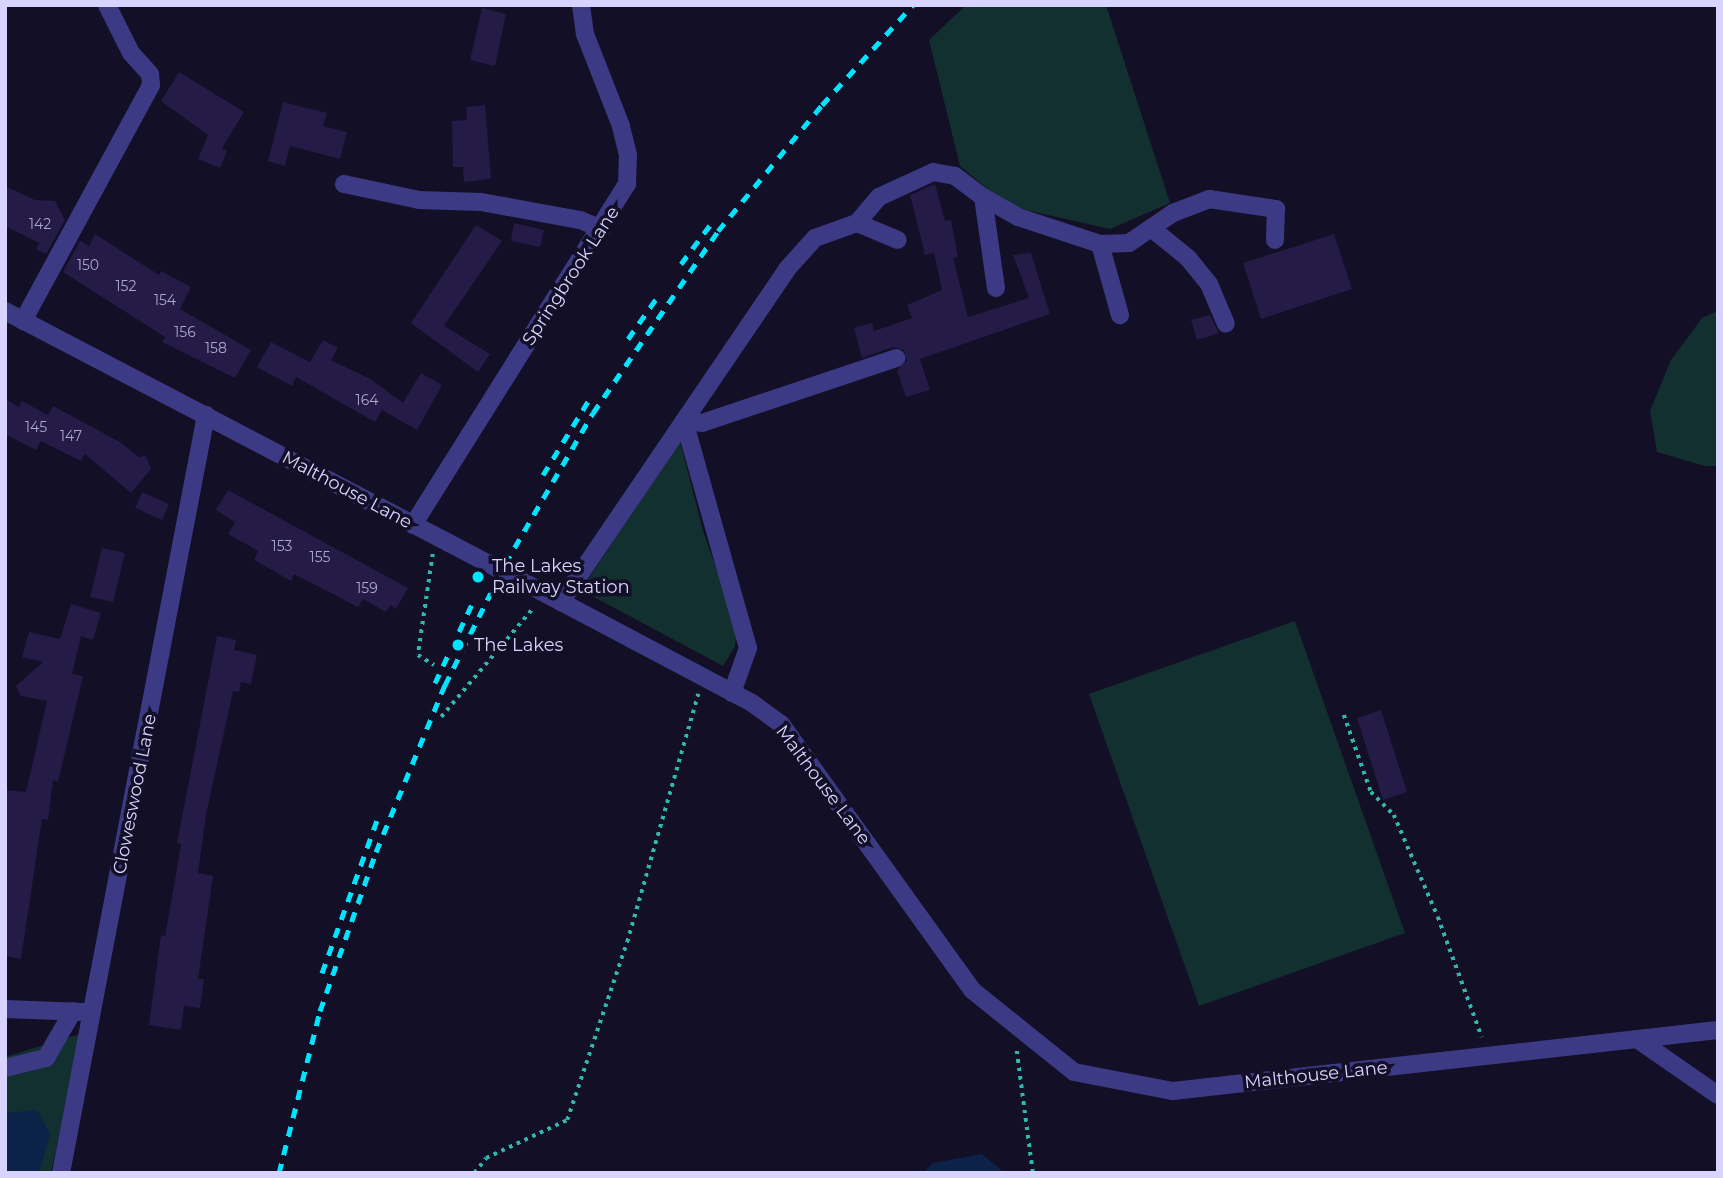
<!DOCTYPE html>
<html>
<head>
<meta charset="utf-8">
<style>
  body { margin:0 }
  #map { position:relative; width:1723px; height:1178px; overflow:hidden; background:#130f26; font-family:Montserrat,sans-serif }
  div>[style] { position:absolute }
  .green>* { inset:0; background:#12302f }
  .water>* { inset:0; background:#0c2248 }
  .building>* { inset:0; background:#241b47 }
  .path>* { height:3.5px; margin-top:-1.75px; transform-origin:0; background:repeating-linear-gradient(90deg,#2fb8b0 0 3.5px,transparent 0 8.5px) }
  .minor>* { height:18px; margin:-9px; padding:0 9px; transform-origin:9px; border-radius:9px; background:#3d3a85 }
  .rail>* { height:5px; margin-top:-2.5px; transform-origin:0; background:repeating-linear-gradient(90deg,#00e5ff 0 10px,transparent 0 19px) }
  .minor-bridge>* { height:18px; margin:-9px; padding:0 9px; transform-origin:9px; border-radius:9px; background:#3d3a85 }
  .dots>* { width:19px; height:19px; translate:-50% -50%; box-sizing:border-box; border:4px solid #130f26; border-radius:50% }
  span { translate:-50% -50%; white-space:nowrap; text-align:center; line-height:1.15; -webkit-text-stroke:7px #130f26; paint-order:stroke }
  .number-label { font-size:14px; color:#aca6d1 }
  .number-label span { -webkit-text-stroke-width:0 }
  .street-label { font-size:18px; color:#d9d4ff }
  .poi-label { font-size:18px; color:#d9d4ff }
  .left { translate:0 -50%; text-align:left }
  .frame { position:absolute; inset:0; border:7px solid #d9d4ff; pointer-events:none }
</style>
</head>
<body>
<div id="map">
  <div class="green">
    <div style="clip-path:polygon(966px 5px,1106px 5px,1170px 203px,1110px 229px,1008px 206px,960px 166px,929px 40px)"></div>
    <div style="clip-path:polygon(1718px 311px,1718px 466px,1705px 466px,1657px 452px,1650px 411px,1671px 360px,1702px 318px)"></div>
    <div style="clip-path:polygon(680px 441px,703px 531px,737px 627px,735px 646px,723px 666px,581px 590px)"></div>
    <div style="clip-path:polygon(1295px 621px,1405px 933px,1199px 1006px,1089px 694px)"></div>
    <div style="clip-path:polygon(80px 1034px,51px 1173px,5px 1173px,5px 1057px)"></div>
  </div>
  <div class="water">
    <div style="clip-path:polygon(37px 1110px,50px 1134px,39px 1173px,5px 1173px,5px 1113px)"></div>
    <div style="clip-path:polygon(982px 1154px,1005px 1173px,922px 1173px,933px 1163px)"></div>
  </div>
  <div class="building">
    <div style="clip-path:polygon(482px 8px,506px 14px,495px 66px,470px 60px)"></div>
    <div style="clip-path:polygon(179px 72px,244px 112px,222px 148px,227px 151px,220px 168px,198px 159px,208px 135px,161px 101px)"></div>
    <div style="clip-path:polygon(283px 102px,327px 113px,323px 126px,347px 132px,340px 159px,290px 146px,285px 166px,268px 161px)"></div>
    <div style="clip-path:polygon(485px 105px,491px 179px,464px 182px,463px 167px,453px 167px,452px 121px,467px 120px,466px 107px)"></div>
    <div style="clip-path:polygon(935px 184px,945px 221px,951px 220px,958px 257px,953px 258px,968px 317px,1029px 298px,1013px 255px,1031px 253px,1050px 314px,920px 359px,930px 390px,906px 397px,897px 370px,907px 361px,904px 350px,893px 347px,862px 358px,854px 328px,872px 323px,874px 331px,912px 318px,907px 305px,942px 290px,934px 253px,925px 255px,910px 195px)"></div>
    <div style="clip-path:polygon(5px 186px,35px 200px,55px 201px,65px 220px,46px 254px,36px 249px,39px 243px,5px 226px)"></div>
    <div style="clip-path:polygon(514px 223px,544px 230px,540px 247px,511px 241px)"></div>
    <div style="clip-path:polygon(476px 225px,502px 241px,444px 326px,490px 354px,478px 372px,411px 323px)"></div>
    <div style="clip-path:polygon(95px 234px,159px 275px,161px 271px,191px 287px,180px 309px,251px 350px,235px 378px,162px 342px,165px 337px,63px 272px,80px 241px,89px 246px)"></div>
    <div style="clip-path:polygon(1334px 234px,1352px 289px,1261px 319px,1243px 263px)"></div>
    <div style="clip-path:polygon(1210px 315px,1219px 333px,1197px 340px,1191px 320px)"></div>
    <div style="clip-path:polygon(323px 340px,338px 348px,331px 360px,372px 380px,403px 403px,421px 373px,442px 385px,417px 430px,382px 410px,375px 422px,296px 377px,292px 386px,257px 367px,271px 342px,310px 362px)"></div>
    <div style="clip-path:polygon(5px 399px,19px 407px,22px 401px,48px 415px,53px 406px,120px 442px,139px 457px,146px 456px,151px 469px,131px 493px,85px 454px,81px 461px,41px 441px,36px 450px,5px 434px)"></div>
    <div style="clip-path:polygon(228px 490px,408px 588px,396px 609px,390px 605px,386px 612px,363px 599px,358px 607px,294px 574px,291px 581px,254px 560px,258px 551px,228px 534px,235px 522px,216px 510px)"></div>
    <div style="clip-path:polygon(142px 492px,169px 504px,162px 520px,135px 508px)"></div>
    <div style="clip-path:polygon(102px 548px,125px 553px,113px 602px,90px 597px)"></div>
    <div style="clip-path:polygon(71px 604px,101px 613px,93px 640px,81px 636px,72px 674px,83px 676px,58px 782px,53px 780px,48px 820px,42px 819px,21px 959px,5px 956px,5px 790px,26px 792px,47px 701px,21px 696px,16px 686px,43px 662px,22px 657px,29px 632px,60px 639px)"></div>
    <div style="clip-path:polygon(217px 636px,236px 640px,234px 650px,257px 655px,251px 684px,241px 682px,239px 692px,233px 691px,206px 815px,198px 873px,213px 876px,198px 979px,204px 979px,200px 1008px,184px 1006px,181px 1030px,149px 1025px,161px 935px,165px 936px,174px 886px,181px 844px,177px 843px)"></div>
    <div style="clip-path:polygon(1381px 710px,1407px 792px,1383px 800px,1357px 718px)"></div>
  </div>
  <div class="path">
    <div style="left:433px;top:554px;width:102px;rotate:98.4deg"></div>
    <div style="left:418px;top:655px;width:19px;rotate:32deg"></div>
    <div style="left:1344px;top:715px;width:82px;rotate:70.7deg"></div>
    <div style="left:1371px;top:792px;width:33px;rotate:45deg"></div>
    <div style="left:1394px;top:815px;width:111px;rotate:66.7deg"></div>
    <div style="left:1438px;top:917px;width:128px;rotate:69.9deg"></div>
    <div style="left:441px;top:717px;width:144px;rotate:-49.8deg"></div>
    <div style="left:1017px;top:1051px;width:123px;rotate:82.5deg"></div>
    <div style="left:474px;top:1173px;width:19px;rotate:-51deg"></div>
    <div style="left:486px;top:1158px;width:89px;rotate:-25.1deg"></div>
    <div style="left:567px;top:1120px;width:188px;rotate:-71.4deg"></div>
    <div style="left:627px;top:942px;width:258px;rotate:-74deg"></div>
  </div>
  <div class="minor">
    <div style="left:344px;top:184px;width:77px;rotate:12deg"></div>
    <div style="left:419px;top:200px;width:62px;rotate:1.8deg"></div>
    <div style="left:481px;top:202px;width:101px;rotate:10.3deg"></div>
    <div style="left:580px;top:220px;width:24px;rotate:22deg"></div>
    <div style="left:983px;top:197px;width:40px;rotate:29.7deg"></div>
    <div style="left:1018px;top:217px;width:86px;rotate:18.2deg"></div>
    <div style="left:1100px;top:244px;width:29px;rotate:-2deg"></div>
    <div style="left:1129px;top:243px;width:53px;rotate:-34.3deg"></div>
    <div style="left:1173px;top:213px;width:39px;rotate:-21deg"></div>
    <div style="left:1209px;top:199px;width:68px;rotate:8.5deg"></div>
    <div style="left:1276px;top:209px;width:31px;rotate:92deg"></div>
    <div style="left:857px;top:223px;width:34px;rotate:-50deg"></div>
    <div style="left:879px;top:197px;width:60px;rotate:-24.8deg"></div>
    <div style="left:933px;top:172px;width:22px;rotate:10deg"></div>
    <div style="left:955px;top:176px;width:35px;rotate:37deg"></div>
    <div style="left:983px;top:197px;width:92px;rotate:81.9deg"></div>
    <div style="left:1151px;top:228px;width:48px;rotate:39deg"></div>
    <div style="left:1188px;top:258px;width:33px;rotate:51deg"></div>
    <div style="left:1209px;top:284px;width:43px;rotate:67deg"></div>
    <div style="left:1100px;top:244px;width:74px;rotate:74.3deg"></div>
    <div style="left:5px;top:311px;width:501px;rotate:27.59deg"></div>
    <div style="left:23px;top:321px;width:268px;rotate:-61.5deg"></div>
    <div style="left:151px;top:85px;width:11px;rotate:-95deg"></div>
    <div style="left:150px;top:74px;width:28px;rotate:-132deg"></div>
    <div style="left:131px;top:53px;width:54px;rotate:-116.6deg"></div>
    <div style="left:413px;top:525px;width:403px;rotate:-57.9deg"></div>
    <div style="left:627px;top:184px;width:29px;rotate:-88deg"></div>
    <div style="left:628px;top:155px;width:30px;rotate:-104deg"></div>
    <div style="left:621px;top:126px;width:99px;rotate:-111.4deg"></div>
    <div style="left:585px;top:34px;width:29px;rotate:-98deg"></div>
    <div style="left:550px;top:596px;width:229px;rotate:27.9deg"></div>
    <div style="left:752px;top:703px;width:36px;rotate:36deg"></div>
    <div style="left:781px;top:724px;width:327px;rotate:54.3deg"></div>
    <div style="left:972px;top:990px;width:131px;rotate:38.8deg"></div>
    <div style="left:1074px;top:1072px;width:101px;rotate:10.9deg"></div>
    <div style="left:1173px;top:1091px;width:548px;rotate:-6.39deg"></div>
    <div style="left:561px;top:602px;width:402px;rotate:-55.8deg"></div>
    <div style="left:787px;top:269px;width:42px;rotate:-47.9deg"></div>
    <div style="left:815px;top:238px;width:45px;rotate:-19.7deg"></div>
    <div style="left:857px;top:223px;width:44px;rotate:22.5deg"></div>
    <div style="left:732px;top:693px;width:48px;rotate:-70.4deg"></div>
    <div style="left:748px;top:648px;width:236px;rotate:-105.7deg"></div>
    <div style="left:684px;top:421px;width:18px;rotate:6deg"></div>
    <div style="left:702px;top:423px;width:205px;rotate:-18.5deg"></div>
    <div style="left:5px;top:1009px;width:79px;rotate:2.2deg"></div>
    <div style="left:1637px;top:1039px;width:98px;rotate:34.7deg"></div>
    <div style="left:5px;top:1068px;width:42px;rotate:-13.7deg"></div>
    <div style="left:46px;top:1058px;width:54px;rotate:-60.1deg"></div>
    <div style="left:61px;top:1173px;width:772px;rotate:-79.17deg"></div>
  </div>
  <div class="rail">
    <div style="left:681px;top:264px;width:49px;rotate:-53.4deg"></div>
    <div style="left:628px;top:339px;width:52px;rotate:-55.1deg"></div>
    <div style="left:543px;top:475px;width:90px;rotate:-58.6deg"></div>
    <div style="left:435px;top:683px;width:87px;rotate:-64.9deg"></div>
    <div style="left:322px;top:973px;width:168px;rotate:-70.2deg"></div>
    <div style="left:279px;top:1173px;width:167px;rotate:-75.8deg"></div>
    <div style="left:320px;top:1011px;width:169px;rotate:-70.6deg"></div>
    <div style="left:376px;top:852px;width:181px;rotate:-67.6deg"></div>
    <div style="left:445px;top:685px;width:135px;rotate:-63.6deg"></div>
    <div style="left:505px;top:564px;width:175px;rotate:-59.8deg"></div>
    <div style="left:593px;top:413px;width:221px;rotate:-55.5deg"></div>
    <div style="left:718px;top:231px;width:163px;rotate:-50.5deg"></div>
    <div style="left:822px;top:105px;width:135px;rotate:-47.7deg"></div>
  </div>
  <div class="minor-bridge">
    <div style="left:449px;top:543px;width:114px;rotate:27.7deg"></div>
  </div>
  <div class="dots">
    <div style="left:478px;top:577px;background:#00e5ff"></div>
    <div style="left:458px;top:645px;background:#00e5ff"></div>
  </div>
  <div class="number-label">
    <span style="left:40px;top:224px">142</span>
    <span style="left:88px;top:265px">150</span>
    <span style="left:126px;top:286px">152</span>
    <span style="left:165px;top:300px">154</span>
    <span style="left:185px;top:332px">156</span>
    <span style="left:216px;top:348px">158</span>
    <span style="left:367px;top:400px">164</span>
    <span style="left:36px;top:427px">145</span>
    <span style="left:71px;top:436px">147</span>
    <span style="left:282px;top:546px">153</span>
    <span style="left:320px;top:557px">155</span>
    <span style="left:367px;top:588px">159</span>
  </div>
  <div class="street-label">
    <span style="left:571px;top:276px;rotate:-57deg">Springbrook Lane</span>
    <span style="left:347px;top:490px;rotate:28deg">Malthouse Lane</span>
    <span style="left:823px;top:785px;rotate:53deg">Malthouse Lane</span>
    <span style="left:135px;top:794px;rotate:-79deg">Cloweswood Lane</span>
    <span style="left:1316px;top:1075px;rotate:-6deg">Malthouse Lane</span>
  </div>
  <div class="poi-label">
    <span class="left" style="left:492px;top:577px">The Lakes<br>Railway Station</span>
    <span class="left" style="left:474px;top:645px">The Lakes</span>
  </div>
  <div class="frame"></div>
</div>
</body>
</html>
